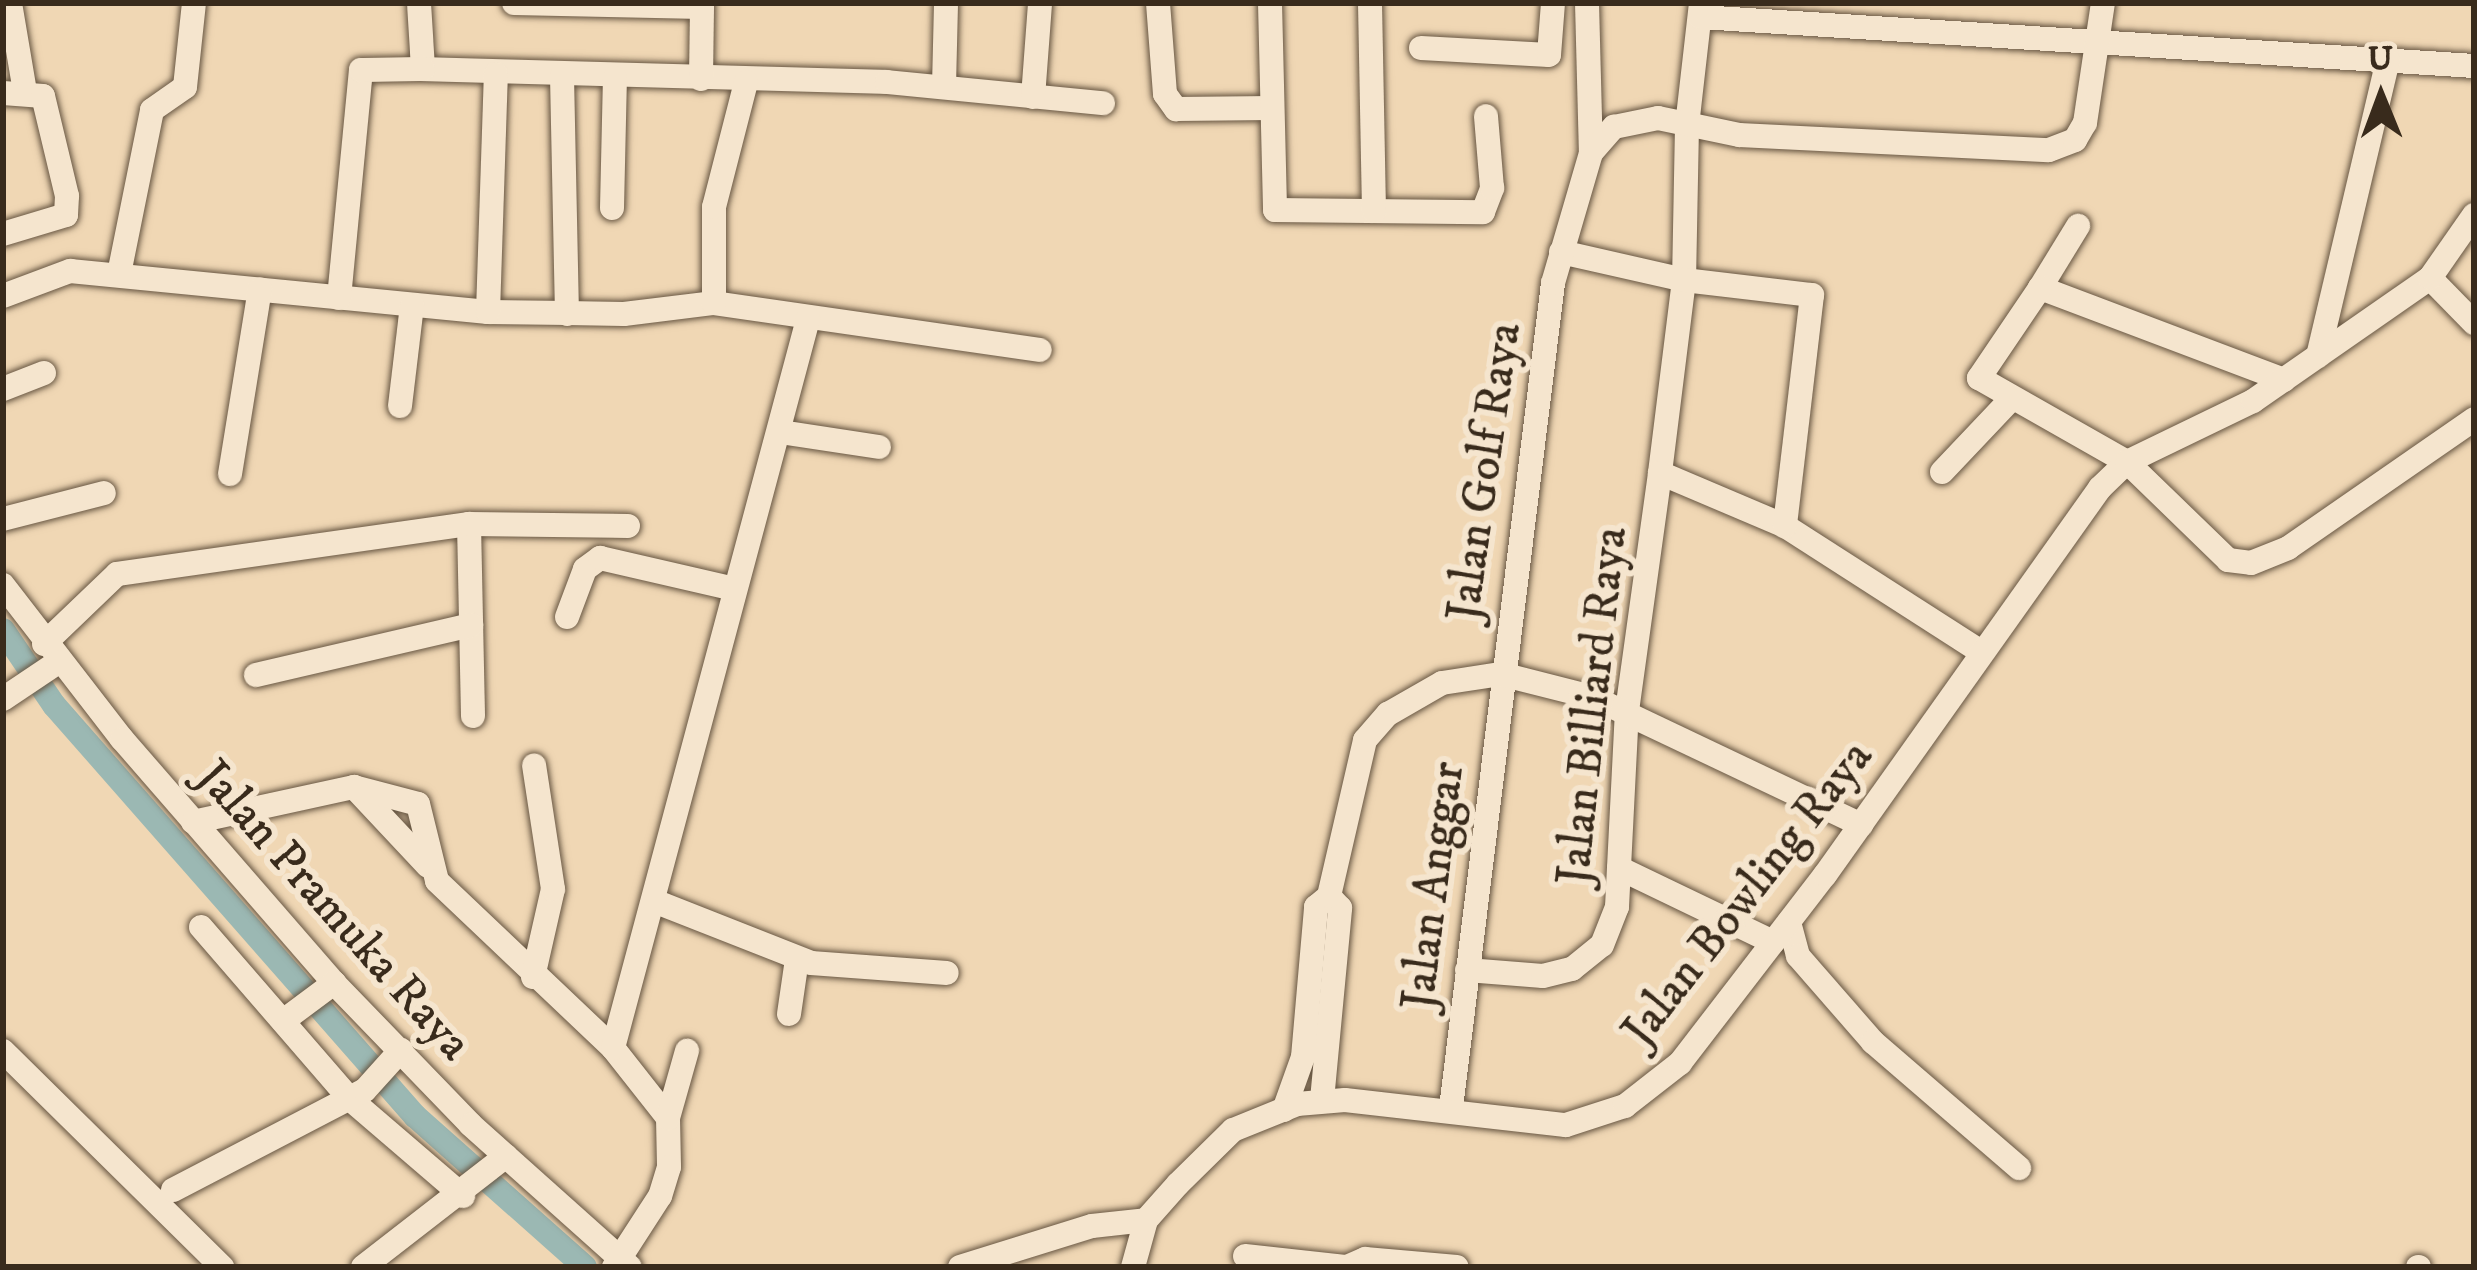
<!DOCTYPE html>
<html>
<head>
<meta charset="utf-8">
<style>
  body { margin:0 }
  #map { position:relative; width:2477px; height:1270px; overflow:hidden; background:#f0d7b4; font-family:"IM FELL DW Pica",serif }
  div>[style] { position:absolute }
  .canal>* { height:24px; margin:-12px; padding:0 12px; transform-origin:12px; border-radius:12px; background:#9bb8b3 }
  .roads { filter:drop-shadow(0 0 3px #675642) drop-shadow(0 0 3px #675642) }
  .minor>* { height:24px; margin:-12px; padding:0 12px; transform-origin:12px; border-radius:12px; background:#f5e5ce }
  span { translate:-50% -50%; white-space:nowrap; text-align:center; line-height:1.15; -webkit-text-stroke:12px #f5e5ce; paint-order:stroke }
  .street-label { font-size:48px; color:#392b1c }
  .frame { position:absolute; inset:0; border:6px solid #392b1c; pointer-events:none }
  .north { position:absolute; left:2321px; top:36px; width:120px; height:120px; -webkit-text-stroke:9px #f5e5ce; paint-order:stroke; rotate:359deg; font-size:33px; font-weight:700; line-height:48px; text-align:center; color:#392b1c }
  .north::after { content:''; display:block; margin:auto; width:42px; height:54px; background:#392b1c; clip-path:polygon(50% 0,100% 100%,50% 72%,0 100%) }
</style>
</head>
<body>
<div id="map">
  <div class="canal">
    <div style="left:3px;top:630px;width:91px;rotate:55.8deg"></div>
    <div style="left:54px;top:705px;width:547px;rotate:48.71deg"></div>
    <div style="left:415px;top:1116px;width:227px;rotate:41.6deg"></div>
  </div>
  <div class="roads">
    <div class="minor">
      <div style="left:10px;top:3px;width:90px;rotate:80.4deg"></div>
      <div style="left:419px;top:3px;width:66px;rotate:86.5deg"></div>
      <div style="left:423px;top:69px;width:464px;rotate:1.6deg"></div>
      <div style="left:887px;top:82px;width:217px;rotate:5.6deg"></div>
      <div style="left:514px;top:3px;width:188px;rotate:1.2deg"></div>
      <div style="left:1158px;top:3px;width:91px;rotate:85.6deg"></div>
      <div style="left:1165px;top:94px;width:19px;rotate:54deg"></div>
      <div style="left:1176px;top:109px;width:96px;rotate:-0.6deg"></div>
      <div style="left:1270px;top:3px;width:207px;rotate:88.6deg"></div>
      <div style="left:1275px;top:210px;width:208px;rotate:0.6deg"></div>
      <div style="left:1483px;top:212px;width:26px;rotate:-69deg"></div>
      <div style="left:1492px;top:188px;width:72px;rotate:-94.8deg"></div>
      <div style="left:1370px;top:3px;width:208px;rotate:88.9deg"></div>
      <div style="left:1587px;top:3px;width:150px;rotate:88.5deg"></div>
      <div style="left:1701px;top:3px;width:124px;rotate:96.5deg"></div>
      <div style="left:1687px;top:126px;width:154px;rotate:91.1deg"></div>
      <div style="left:1684px;top:280px;width:194px;rotate:97.1deg"></div>
      <div style="left:1660px;top:473px;width:136px;rotate:23deg"></div>
      <div style="left:1785px;top:526px;width:233px;rotate:32.7deg"></div>
      <div style="left:1700px;top:17px;width:776px;rotate:3.62deg"></div>
      <div style="left:1421px;top:48px;width:128px;rotate:3.1deg"></div>
      <div style="left:1549px;top:55px;width:52px;rotate:-85.6deg"></div>
      <div style="left:562px;top:76px;width:238px;rotate:88.8deg"></div>
      <div style="left:701px;top:79px;width:76px;rotate:-89.2deg"></div>
      <div style="left:944px;top:86px;width:83px;rotate:-88.6deg"></div>
      <div style="left:3px;top:93px;width:40px;rotate:4.3deg"></div>
      <div style="left:43px;top:96px;width:103px;rotate:76.5deg"></div>
      <div style="left:67px;top:196px;width:19px;rotate:93deg"></div>
      <div style="left:66px;top:215px;width:66px;rotate:163.2deg"></div>
      <div style="left:1033px;top:97px;width:94px;rotate:-85.7deg"></div>
      <div style="left:612px;top:208px;width:130px;rotate:-88.7deg"></div>
      <div style="left:1561px;top:252px;width:126px;rotate:12.8deg"></div>
      <div style="left:1684px;top:280px;width:129px;rotate:6.7deg"></div>
      <div style="left:1812px;top:295px;width:233px;rotate:96.7deg"></div>
      <div style="left:119px;top:274px;width:167px;rotate:-78.6deg"></div>
      <div style="left:152px;top:110px;width:40px;rotate:-34.9deg"></div>
      <div style="left:185px;top:87px;width:84px;rotate:-83.9deg"></div>
      <div style="left:2430px;top:278px;width:63px;rotate:45.6deg"></div>
      <div style="left:2040px;top:288px;width:73px;rotate:-58.5deg"></div>
      <div style="left:3px;top:296px;width:72px;rotate:-20.5deg"></div>
      <div style="left:70px;top:271px;width:420px;rotate:5.6deg"></div>
      <div style="left:488px;top:312px;width:136px;rotate:0.8deg"></div>
      <div style="left:624px;top:314px;width:91px;rotate:-7deg"></div>
      <div style="left:714px;top:303px;width:329px;rotate:8.2deg"></div>
      <div style="left:339px;top:298px;width:229px;rotate:-84.5deg"></div>
      <div style="left:361px;top:70px;width:62px;rotate:-0.9deg"></div>
      <div style="left:714px;top:303px;width:96px;rotate:-90deg"></div>
      <div style="left:714px;top:207px;width:129px;rotate:-75.6deg"></div>
      <div style="left:488px;top:312px;width:238px;rotate:-88.1deg"></div>
      <div style="left:2318px;top:356px;width:303px;rotate:-76.7deg"></div>
      <div style="left:2284px;top:380px;width:261px;rotate:-159.3deg"></div>
      <div style="left:2040px;top:288px;width:109px;rotate:124.1deg"></div>
      <div style="left:1979px;top:378px;width:170px;rotate:29.6deg"></div>
      <div style="left:2127px;top:462px;width:141px;rotate:44.1deg"></div>
      <div style="left:2228px;top:560px;width:23px;rotate:7deg"></div>
      <div style="left:2251px;top:563px;width:40px;rotate:-22deg"></div>
      <div style="left:2288px;top:548px;width:226px;rotate:-34.7deg"></div>
      <div style="left:3px;top:389px;width:44px;rotate:-21.3deg"></div>
      <div style="left:400px;top:406px;width:101px;rotate:-83.2deg"></div>
      <div style="left:780px;top:432px;width:100px;rotate:8.6deg"></div>
      <div style="left:1942px;top:472px;width:102px;rotate:-46.6deg"></div>
      <div style="left:230px;top:474px;width:187px;rotate:-80.8deg"></div>
      <div style="left:3px;top:519px;width:104px;rotate:-14.4deg"></div>
      <div style="left:469px;top:524px;width:192px;rotate:88.8deg"></div>
      <div style="left:3px;top:585px;width:195px;rotate:52.3deg"></div>
      <div style="left:122px;top:739px;width:323px;rotate:49deg"></div>
      <div style="left:334px;top:983px;width:197px;rotate:46deg"></div>
      <div style="left:471px;top:1125px;width:213px;rotate:41.8deg"></div>
      <div style="left:567px;top:617px;width:51px;rotate:-69.4deg"></div>
      <div style="left:585px;top:569px;width:19px;rotate:-36deg"></div>
      <div style="left:600px;top:558px;width:138px;rotate:13deg"></div>
      <div style="left:44px;top:644px;width:101px;rotate:-43.8deg"></div>
      <div style="left:117px;top:574px;width:356px;rotate:-8.1deg"></div>
      <div style="left:469px;top:524px;width:159px;rotate:0.7deg"></div>
      <div style="left:256px;top:675px;width:221px;rotate:-13.1deg"></div>
      <div style="left:3px;top:699px;width:66px;rotate:-33.9deg"></div>
      <div style="left:354px;top:787px;width:108px;rotate:46.9deg"></div>
      <div style="left:193px;top:822px;width:165px;rotate:-12.3deg"></div>
      <div style="left:354px;top:787px;width:66px;rotate:14.9deg"></div>
      <div style="left:418px;top:804px;width:79px;rotate:76.1deg"></div>
      <div style="left:437px;top:881px;width:243px;rotate:43.5deg"></div>
      <div style="left:613px;top:1048px;width:89px;rotate:51.8deg"></div>
      <div style="left:668px;top:1118px;width:49px;rotate:88.8deg"></div>
      <div style="left:669px;top:1167px;width:30px;rotate:107deg"></div>
      <div style="left:660px;top:1196px;width:85px;rotate:122.9deg"></div>
      <div style="left:1619px;top:868px;width:171px;rotate:25.7deg"></div>
      <div style="left:654px;top:901px;width:169px;rotate:21.5deg"></div>
      <div style="left:811px;top:963px;width:136px;rotate:4.2deg"></div>
      <div style="left:1789px;top:922px;width:35px;rotate:75deg"></div>
      <div style="left:1798px;top:956px;width:114px;rotate:48.9deg"></div>
      <div style="left:1873px;top:1042px;width:193px;rotate:40.8deg"></div>
      <div style="left:201px;top:927px;width:228px;rotate:49.1deg"></div>
      <div style="left:350px;top:1099px;width:149px;rotate:40.6deg"></div>
      <div style="left:1467px;top:970px;width:76px;rotate:4.5deg"></div>
      <div style="left:1543px;top:976px;width:30px;rotate:-14deg"></div>
      <div style="left:1572px;top:969px;width:38px;rotate:-39deg"></div>
      <div style="left:1602px;top:945px;width:41px;rotate:-68.5deg"></div>
      <div style="left:1617px;top:907px;width:196px;rotate:-87.1deg"></div>
      <div style="left:1627px;top:711px;width:240px;rotate:-82.1deg"></div>
      <div style="left:533px;top:977px;width:90px;rotate:-77.2deg"></div>
      <div style="left:553px;top:889px;width:125px;rotate:-98.7deg"></div>
      <div style="left:789px;top:1014px;width:56px;rotate:-81.7deg"></div>
      <div style="left:283px;top:1021px;width:64px;rotate:-36.7deg"></div>
      <div style="left:613px;top:1048px;width:755px;rotate:-75.02deg"></div>
      <div style="left:3px;top:1051px;width:308px;rotate:44.6deg"></div>
      <div style="left:1322px;top:1100px;width:193px;rotate:-84.6deg"></div>
      <div style="left:1340px;top:908px;width:16px;rotate:-133deg"></div>
      <div style="left:1451px;top:1108px;width:831px;rotate:-82.95deg"></div>
      <div style="left:1553px;top:283px;width:135px;rotate:-73.7deg"></div>
      <div style="left:1591px;top:153px;width:35px;rotate:-49deg"></div>
      <div style="left:1614px;top:127px;width:45px;rotate:-11.6deg"></div>
      <div style="left:1658px;top:118px;width:83px;rotate:11.9deg"></div>
      <div style="left:1739px;top:135px;width:310px;rotate:2.8deg"></div>
      <div style="left:2049px;top:150px;width:28px;rotate:-21deg"></div>
      <div style="left:2075px;top:140px;width:20px;rotate:-60deg"></div>
      <div style="left:2085px;top:123px;width:121px;rotate:-81.5deg"></div>
      <div style="left:1284px;top:1110px;width:56px;rotate:-70.3deg"></div>
      <div style="left:1303px;top:1057px;width:151px;rotate:-85deg"></div>
      <div style="left:1316px;top:907px;width:17px;rotate:-40deg"></div>
      <div style="left:1329px;top:896px;width:160px;rotate:-77deg"></div>
      <div style="left:1365px;top:740px;width:35px;rotate:-49deg"></div>
      <div style="left:1388px;top:714px;width:62px;rotate:-29.9deg"></div>
      <div style="left:1442px;top:683px;width:60px;rotate:-8.7deg"></div>
      <div style="left:1501px;top:674px;width:94px;rotate:14.2deg"></div>
      <div style="left:1592px;top:697px;width:298px;rotate:25.4deg"></div>
      <div style="left:668px;top:1118px;width:70px;rotate:-74.2deg"></div>
      <div style="left:173px;top:1190px;width:216px;rotate:-27.5deg"></div>
      <div style="left:365px;top:1090px;width:54px;rotate:-48deg"></div>
      <div style="left:1245px;top:1256px;width:103px;rotate:6.2deg"></div>
      <div style="left:363px;top:1267px;width:181px;rotate:-37.8deg"></div>
      <div style="left:960px;top:1267px;width:138px;rotate:-17.3deg"></div>
      <div style="left:1092px;top:1226px;width:54px;rotate:-6.3deg"></div>
      <div style="left:1133px;top:1267px;width:49px;rotate:-74.5deg"></div>
      <div style="left:1146px;top:1220px;width:48px;rotate:-48.4deg"></div>
      <div style="left:1178px;top:1184px;width:77px;rotate:-44.5deg"></div>
      <div style="left:1233px;top:1130px;width:69px;rotate:-22.1deg"></div>
      <div style="left:1297px;top:1104px;width:48px;rotate:-4.8deg"></div>
      <div style="left:1345px;top:1100px;width:222px;rotate:6.5deg"></div>
      <div style="left:1566px;top:1125px;width:62px;rotate:-17.9deg"></div>
      <div style="left:1625px;top:1106px;width:70px;rotate:-38deg"></div>
      <div style="left:1680px;top:1063px;width:237px;rotate:-52.4deg"></div>
      <div style="left:1825px;top:875px;width:475px;rotate:-54.6deg"></div>
      <div style="left:2100px;top:488px;width:37px;rotate:-44deg"></div>
      <div style="left:2127px;top:462px;width:140px;rotate:-25.8deg"></div>
      <div style="left:2253px;top:401px;width:216px;rotate:-34.8deg"></div>
      <div style="left:2430px;top:278px;width:77px;rotate:-55.1deg"></div>
      <div style="left:1347px;top:1267px;width:20px;rotate:-24deg"></div>
      <div style="left:1365px;top:1259px;width:92px;rotate:5deg"></div>
      <div style="left:2418px;top:1267px;width:1px"></div>
    </div>
  </div>
  <div class="street-label">
    <span style="left:1485px;top:472px;rotate:-82deg">Jalan Golf Raya</span>
    <span style="left:1593px;top:706px;rotate:-84deg">Jalan Billiard Raya</span>
    <span style="left:1434px;top:886px;rotate:-83deg">Jalan Anggar</span>
    <span style="left:1748px;top:894px;rotate:-52deg">Jalan Bowling Raya</span>
    <span style="left:333px;top:911px;rotate:48deg">Jalan Pramuka Raya</span>
  </div>
  <div class="frame"></div>
  <div class="north">U</div>
</div>
</body>
</html>
